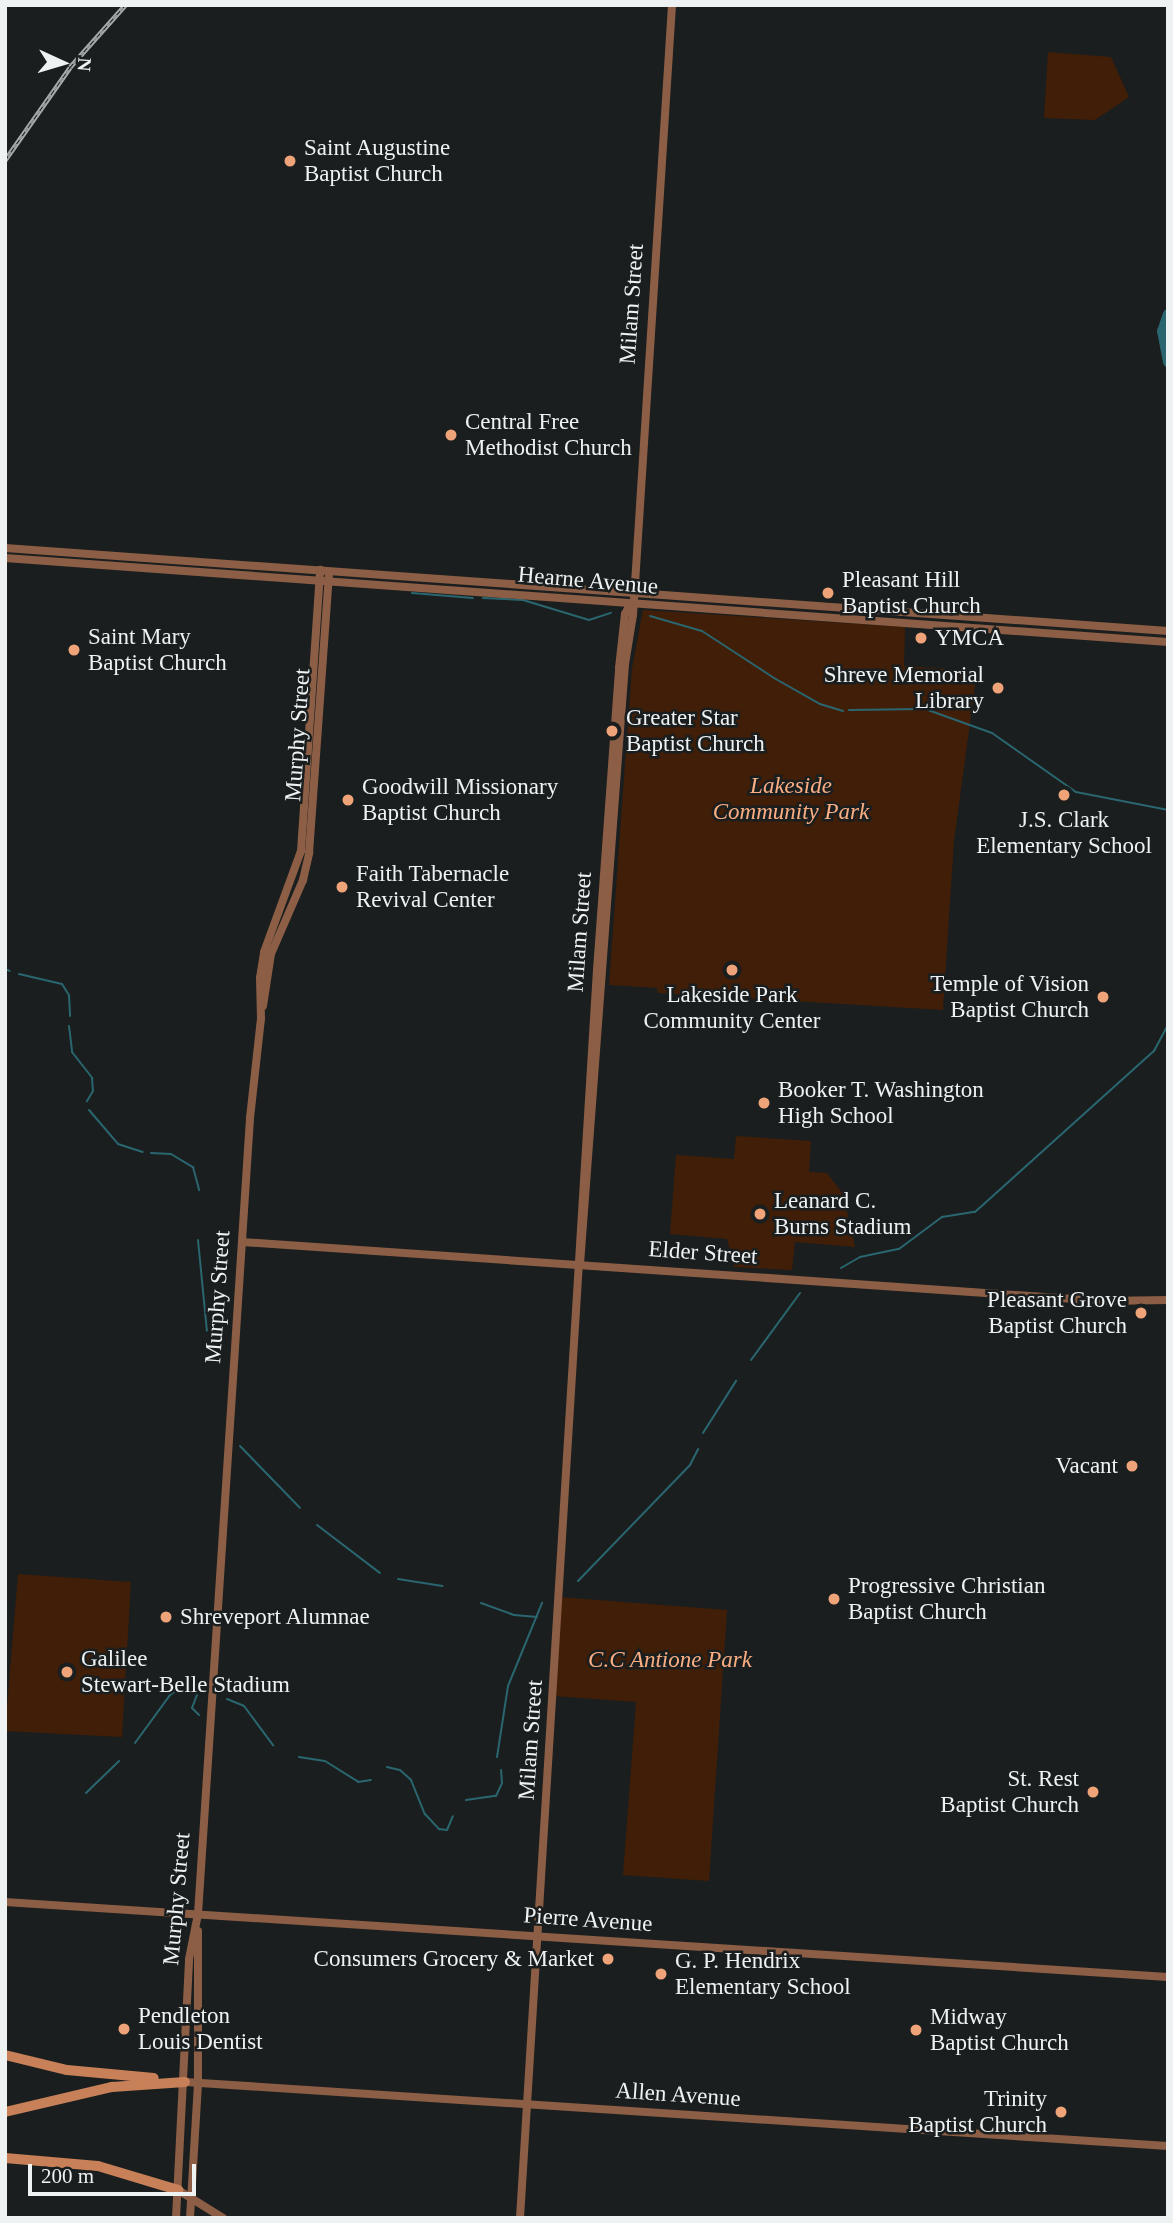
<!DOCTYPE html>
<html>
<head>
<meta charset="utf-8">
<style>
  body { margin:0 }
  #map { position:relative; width:1173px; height:2223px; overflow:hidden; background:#1a1e1f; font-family:Georgia,serif }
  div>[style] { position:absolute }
  .green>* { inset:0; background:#411e07 }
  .stream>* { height:2px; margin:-1px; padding:0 1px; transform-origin:1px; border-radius:1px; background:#2a666f }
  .river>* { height:10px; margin:-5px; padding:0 5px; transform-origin:5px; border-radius:5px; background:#2a666f }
  .secondary>* { height:8px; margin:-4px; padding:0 4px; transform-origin:4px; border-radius:4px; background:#8c5e45 }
  .highway>* { height:10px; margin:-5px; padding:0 5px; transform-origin:5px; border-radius:5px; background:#c78057 }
  .rail>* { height:4.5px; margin-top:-2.25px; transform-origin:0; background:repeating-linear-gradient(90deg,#1a1e1f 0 5px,#a7aaaa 0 10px); box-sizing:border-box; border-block:2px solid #a7aaaa }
  .dots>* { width:19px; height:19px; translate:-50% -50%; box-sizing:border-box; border:4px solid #1a1e1f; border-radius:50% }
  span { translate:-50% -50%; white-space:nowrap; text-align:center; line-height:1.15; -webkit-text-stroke:5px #1a1e1f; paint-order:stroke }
  .poi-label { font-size:23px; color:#eff2f2 }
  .left { translate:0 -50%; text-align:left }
  .right { translate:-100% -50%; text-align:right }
  .street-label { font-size:23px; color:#eff2f2 }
  .park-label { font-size:23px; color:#fbae82; font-style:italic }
  .frame { position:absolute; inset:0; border:7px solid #eff2f2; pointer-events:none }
  .north { position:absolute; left:28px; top:28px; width:70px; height:70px; -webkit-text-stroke:5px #1a1e1f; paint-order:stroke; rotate:94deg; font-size:19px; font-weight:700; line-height:28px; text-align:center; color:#eff2f2 }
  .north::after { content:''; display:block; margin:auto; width:24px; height:32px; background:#eff2f2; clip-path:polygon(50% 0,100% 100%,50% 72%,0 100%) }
  .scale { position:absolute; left:28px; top:2164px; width:168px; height:32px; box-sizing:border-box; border:4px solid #eff2f2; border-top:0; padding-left:9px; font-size:21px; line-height:24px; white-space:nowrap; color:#eff2f2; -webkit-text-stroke:5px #1a1e1f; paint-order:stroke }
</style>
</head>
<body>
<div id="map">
  <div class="green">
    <div style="clip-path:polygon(1048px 52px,1111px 57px,1129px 97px,1095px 120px,1044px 118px)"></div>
    <div style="clip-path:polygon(643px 610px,905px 627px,904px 666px,977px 671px,954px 841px,943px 1010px,658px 993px,657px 988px,609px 985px,632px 668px)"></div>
    <div style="clip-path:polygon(736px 1136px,811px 1141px,809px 1172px,827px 1173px,843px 1194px,855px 1247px,795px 1242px,792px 1270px,734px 1267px,727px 1239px,670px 1234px,676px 1155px,734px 1159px)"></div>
    <div style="clip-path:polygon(18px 1574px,131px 1582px,122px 1737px,5px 1731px)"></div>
    <div style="clip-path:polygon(559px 1597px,727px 1610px,709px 1881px,623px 1875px,636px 1702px,553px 1696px)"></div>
  </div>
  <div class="stream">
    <div style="left:412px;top:593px;width:61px;rotate:4.7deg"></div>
    <div style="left:483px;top:598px;width:40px;rotate:2.9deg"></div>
    <div style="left:523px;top:600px;width:69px;rotate:16.9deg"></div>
    <div style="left:589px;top:620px;width:23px;rotate:-18deg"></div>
    <div style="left:650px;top:616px;width:54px;rotate:16.1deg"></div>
    <div style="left:702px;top:631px;width:86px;rotate:33.1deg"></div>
    <div style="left:774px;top:678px;width:53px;rotate:29.5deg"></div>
    <div style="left:820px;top:704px;width:24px;rotate:17deg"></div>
    <div style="left:849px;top:710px;width:73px;rotate:-0.8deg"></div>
    <div style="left:928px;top:710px;width:68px;rotate:19.8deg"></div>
    <div style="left:992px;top:733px;width:103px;rotate:35.1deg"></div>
    <div style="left:1076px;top:792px;width:94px;rotate:11.1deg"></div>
    <div style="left:5px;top:969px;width:5px;rotate:22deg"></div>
    <div style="left:19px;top:974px;width:44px;rotate:13.1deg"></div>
    <div style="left:62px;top:984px;width:13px;rotate:58deg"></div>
    <div style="left:69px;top:995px;width:21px;rotate:87deg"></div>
    <div style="left:69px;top:1026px;width:26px;rotate:83deg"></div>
    <div style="left:72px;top:1052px;width:33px;rotate:52deg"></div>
    <div style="left:92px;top:1078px;width:13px;rotate:86deg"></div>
    <div style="left:93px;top:1091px;width:12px;rotate:121deg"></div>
    <div style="left:89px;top:1110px;width:45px;rotate:49.5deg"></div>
    <div style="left:118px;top:1144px;width:26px;rotate:18deg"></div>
    <div style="left:151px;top:1153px;width:20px;rotate:3deg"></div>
    <div style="left:171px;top:1154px;width:26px;rotate:31deg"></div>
    <div style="left:193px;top:1167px;width:24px;rotate:75deg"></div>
    <div style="left:198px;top:1240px;width:91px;rotate:84.4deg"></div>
    <div style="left:841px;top:1268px;width:22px;rotate:-30deg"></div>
    <div style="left:860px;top:1257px;width:40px;rotate:-12deg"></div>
    <div style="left:899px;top:1249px;width:54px;rotate:-36.7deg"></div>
    <div style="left:942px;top:1217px;width:33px;rotate:-9deg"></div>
    <div style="left:975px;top:1212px;width:241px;rotate:-42deg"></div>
    <div style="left:1154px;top:1051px;width:30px;rotate:-62deg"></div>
    <div style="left:751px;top:1360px;width:83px;rotate:-53.8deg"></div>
    <div style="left:703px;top:1433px;width:62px;rotate:-57.6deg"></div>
    <div style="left:240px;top:1446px;width:86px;rotate:45.9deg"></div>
    <div style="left:317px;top:1525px;width:79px;rotate:37.3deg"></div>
    <div style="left:398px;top:1579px;width:45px;rotate:9deg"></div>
    <div style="left:578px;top:1581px;width:161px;rotate:-46deg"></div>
    <div style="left:690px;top:1465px;width:18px;rotate:-63deg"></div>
    <div style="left:481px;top:1603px;width:35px;rotate:20deg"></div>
    <div style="left:514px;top:1615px;width:23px;rotate:5deg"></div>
    <div style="left:227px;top:1699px;width:18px;rotate:22deg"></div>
    <div style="left:244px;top:1706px;width:49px;rotate:53.4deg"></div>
    <div style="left:135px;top:1743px;width:59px;rotate:-53.9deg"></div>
    <div style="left:170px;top:1695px;width:25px;rotate:-34deg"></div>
    <div style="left:191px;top:1681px;width:11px;rotate:34deg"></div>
    <div style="left:200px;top:1687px;width:22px;rotate:111deg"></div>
    <div style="left:192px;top:1708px;width:10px;rotate:45deg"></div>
    <div style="left:299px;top:1757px;width:26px;rotate:9deg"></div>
    <div style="left:325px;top:1761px;width:39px;rotate:32deg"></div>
    <div style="left:358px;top:1782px;width:13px;rotate:-9deg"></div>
    <div style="left:497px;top:1757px;width:72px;rotate:-81.2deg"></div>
    <div style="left:508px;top:1686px;width:90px;rotate:-67.7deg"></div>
    <div style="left:387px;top:1767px;width:13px;rotate:13deg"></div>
    <div style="left:400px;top:1770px;width:15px;rotate:42deg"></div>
    <div style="left:411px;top:1780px;width:37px;rotate:68deg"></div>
    <div style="left:425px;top:1814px;width:21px;rotate:47deg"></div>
    <div style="left:439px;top:1829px;width:8px;rotate:7deg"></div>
    <div style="left:447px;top:1830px;width:15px;rotate:-67deg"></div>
    <div style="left:86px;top:1793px;width:46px;rotate:-44.1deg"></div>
    <div style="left:466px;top:1800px;width:30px;rotate:-8deg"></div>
    <div style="left:496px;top:1796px;width:14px;rotate:-65deg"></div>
    <div style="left:502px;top:1783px;width:13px;rotate:-94deg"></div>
  </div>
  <div class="river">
    <div style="left:1168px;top:314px;width:18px;rotate:109deg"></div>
    <div style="left:1162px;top:331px;width:32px;rotate:79deg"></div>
  </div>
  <div class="secondary">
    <div style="left:5px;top:548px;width:1166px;rotate:4.08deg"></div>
    <div style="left:5px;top:558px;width:1166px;rotate:4.13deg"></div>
    <div style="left:263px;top:1006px;width:53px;rotate:-81.3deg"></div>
    <div style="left:271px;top:954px;width:81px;rotate:-66.6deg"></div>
    <div style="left:303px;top:880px;width:28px;rotate:-77deg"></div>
    <div style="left:309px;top:853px;width:278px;rotate:-85.9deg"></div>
    <div style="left:242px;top:1242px;width:863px;rotate:3.92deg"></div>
    <div style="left:1103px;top:1301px;width:65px;rotate:-0.9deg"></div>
    <div style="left:580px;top:1264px;width:602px;rotate:-85.71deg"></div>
    <div style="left:625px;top:664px;width:50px;rotate:-80.7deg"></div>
    <div style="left:633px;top:615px;width:611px;rotate:-86.34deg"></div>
    <div style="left:5px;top:1902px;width:1165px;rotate:3.69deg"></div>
    <div style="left:185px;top:2082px;width:985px;rotate:3.73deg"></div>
    <div style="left:178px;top:2190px;width:53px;rotate:31.9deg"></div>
    <div style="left:176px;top:2218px;width:259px;rotate:-87.1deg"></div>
    <div style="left:189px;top:1959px;width:46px;rotate:-78.7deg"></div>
    <div style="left:198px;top:1914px;width:798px;rotate:-86.26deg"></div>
    <div style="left:250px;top:1118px;width:100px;rotate:-83.7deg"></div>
    <div style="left:261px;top:1019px;width:41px;rotate:-91.4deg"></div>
    <div style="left:260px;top:978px;width:26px;rotate:-81deg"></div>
    <div style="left:264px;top:952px;width:108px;rotate:-69.9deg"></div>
    <div style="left:301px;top:851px;width:282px;rotate:-86.1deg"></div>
    <div style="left:190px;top:2218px;width:135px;rotate:-86.6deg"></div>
    <div style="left:198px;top:2083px;width:152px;rotate:-90deg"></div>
    <div style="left:520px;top:2218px;width:1250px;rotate:-86.47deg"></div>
    <div style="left:597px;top:970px;width:303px;rotate:-85.8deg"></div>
    <div style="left:619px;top:668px;width:54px;rotate:-83.7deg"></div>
    <div style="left:625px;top:614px;width:11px;rotate:-63deg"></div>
  </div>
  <div class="highway">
    <div style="left:5px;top:2055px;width:64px;rotate:13.6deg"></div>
    <div style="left:67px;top:2070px;width:87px;rotate:5.3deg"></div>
    <div style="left:5px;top:2112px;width:110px;rotate:-13.2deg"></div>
    <div style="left:112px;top:2087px;width:73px;rotate:-3.9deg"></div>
    <div style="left:5px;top:2158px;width:93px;rotate:4.9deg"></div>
    <div style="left:98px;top:2166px;width:84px;rotate:16.7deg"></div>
  </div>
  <div class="rail">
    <div style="left:5px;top:160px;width:113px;rotate:-55deg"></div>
    <div style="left:70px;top:67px;width:83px;rotate:-48.4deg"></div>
  </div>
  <div class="dots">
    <div style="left:290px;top:161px;background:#efa378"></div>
    <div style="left:451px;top:435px;background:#efa378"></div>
    <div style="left:828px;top:593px;background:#efa378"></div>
    <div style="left:921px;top:638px;background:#efa378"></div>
    <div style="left:74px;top:650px;background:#efa378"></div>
    <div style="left:998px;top:688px;background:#efa378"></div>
    <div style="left:612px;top:731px;background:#efa378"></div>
    <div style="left:1064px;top:795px;background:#efa378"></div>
    <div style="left:348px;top:800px;background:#efa378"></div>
    <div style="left:342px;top:887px;background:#efa378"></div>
    <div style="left:732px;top:970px;background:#efa378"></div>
    <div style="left:1103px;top:997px;background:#efa378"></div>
    <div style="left:764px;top:1103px;background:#efa378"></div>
    <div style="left:760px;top:1214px;background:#efa378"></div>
    <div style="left:1141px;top:1313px;background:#efa378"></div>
    <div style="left:1132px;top:1466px;background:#efa378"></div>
    <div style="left:834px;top:1599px;background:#efa378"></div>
    <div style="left:166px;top:1617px;background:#efa378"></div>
    <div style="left:67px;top:1672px;background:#efa378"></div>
    <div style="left:1093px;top:1792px;background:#efa378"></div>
    <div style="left:608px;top:1959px;background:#efa378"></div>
    <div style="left:661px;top:1974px;background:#efa378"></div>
    <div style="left:124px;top:2029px;background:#efa378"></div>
    <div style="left:916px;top:2030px;background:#efa378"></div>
    <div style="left:1061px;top:2112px;background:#efa378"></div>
  </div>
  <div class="poi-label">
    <span class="left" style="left:304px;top:161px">Saint Augustine<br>Baptist Church</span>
    <span class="left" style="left:465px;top:435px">Central Free<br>Methodist Church</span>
    <span class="left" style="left:842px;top:593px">Pleasant Hill<br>Baptist Church</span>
    <span class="left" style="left:88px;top:650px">Saint Mary<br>Baptist Church</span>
    <span class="left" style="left:935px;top:638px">YMCA</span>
    <span class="right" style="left:984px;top:688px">Shreve Memorial<br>Library</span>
    <span class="left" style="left:626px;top:731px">Greater Star<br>Baptist Church</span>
    <span class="left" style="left:362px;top:800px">Goodwill Missionary<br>Baptist Church</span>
    <span style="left:1064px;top:833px">J.S. Clark<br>Elementary School</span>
    <span class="left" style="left:356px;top:887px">Faith Tabernacle<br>Revival Center</span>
    <span class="right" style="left:1089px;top:997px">Temple of Vision<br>Baptist Church</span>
    <span style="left:732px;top:1008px">Lakeside Park<br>Community Center</span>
    <span class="left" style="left:778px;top:1103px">Booker T. Washington<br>High School</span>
    <span class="left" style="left:774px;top:1214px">Leanard C.<br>Burns Stadium</span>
    <span class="right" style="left:1127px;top:1313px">Pleasant Grove<br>Baptist Church</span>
    <span class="right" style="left:1118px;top:1466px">Vacant</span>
    <span class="left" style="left:848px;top:1599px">Progressive Christian<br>Baptist Church</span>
    <span class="left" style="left:180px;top:1617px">Shreveport Alumnae</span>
    <span class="left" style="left:81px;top:1672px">Galilee<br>Stewart-Belle Stadium</span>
    <span class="right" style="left:1079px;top:1792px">St. Rest<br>Baptist Church</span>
    <span class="right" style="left:594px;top:1959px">Consumers Grocery &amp; Market</span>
    <span class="left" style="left:675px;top:1974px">G. P. Hendrix<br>Elementary School</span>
    <span class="left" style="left:138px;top:2029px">Pendleton<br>Louis Dentist</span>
    <span class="left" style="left:930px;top:2030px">Midway<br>Baptist Church</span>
    <span class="right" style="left:1047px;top:2112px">Trinity<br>Baptist Church</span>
  </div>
  <div class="street-label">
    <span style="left:632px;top:304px;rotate:-86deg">Milam Street</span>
    <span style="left:588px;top:581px;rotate:5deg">Hearne Avenue</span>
    <span style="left:298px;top:735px;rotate:-86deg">Murphy Street</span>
    <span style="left:580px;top:932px;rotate:-86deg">Milam Street</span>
    <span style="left:703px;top:1253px;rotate:4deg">Elder Street</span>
    <span style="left:218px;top:1297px;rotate:-86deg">Murphy Street</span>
    <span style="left:531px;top:1740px;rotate:-86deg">Milam Street</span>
    <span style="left:177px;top:1899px;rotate:-85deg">Murphy Street</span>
    <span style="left:588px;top:1920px;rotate:4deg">Pierre Avenue</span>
    <span style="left:678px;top:2095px;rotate:4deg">Allen Avenue</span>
  </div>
  <div class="park-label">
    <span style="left:791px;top:799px">Lakeside<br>Community Park</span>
    <span style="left:670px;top:1660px">C.C Antione Park</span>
  </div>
  <div class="frame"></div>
  <div class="north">N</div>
  <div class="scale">200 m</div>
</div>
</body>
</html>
